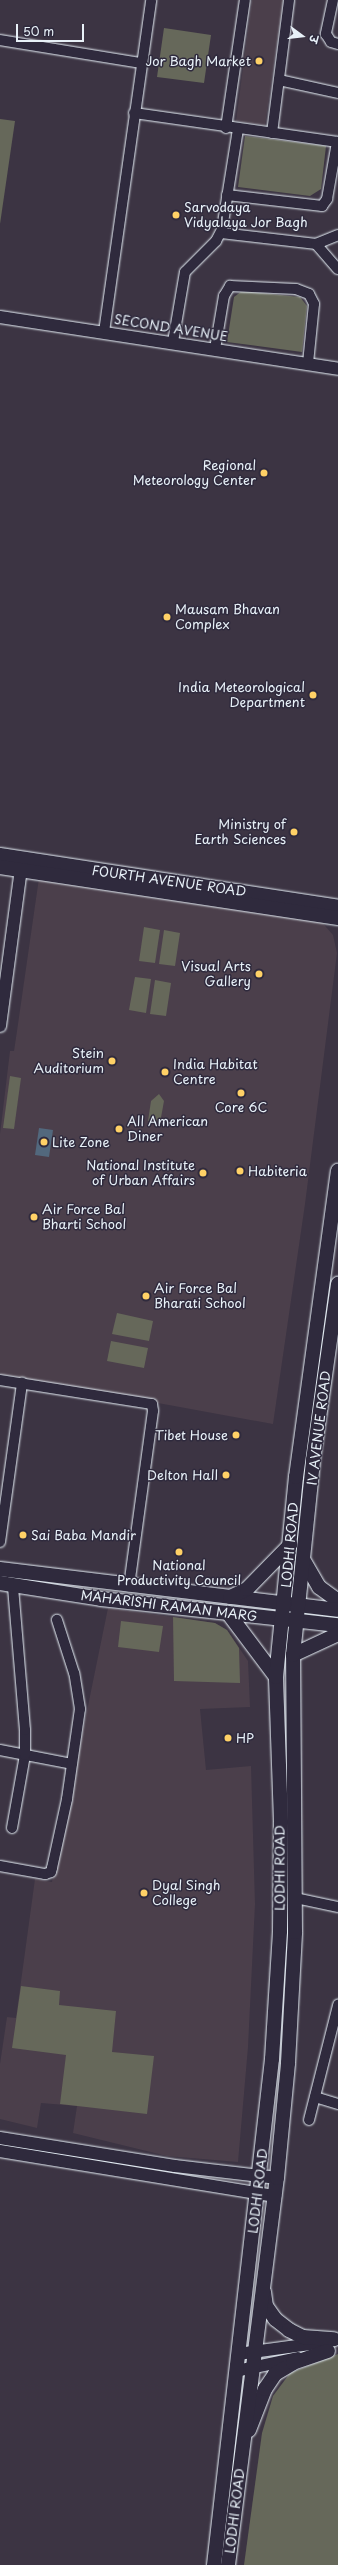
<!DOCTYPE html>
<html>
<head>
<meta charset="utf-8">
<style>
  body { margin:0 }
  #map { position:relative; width:338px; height:2565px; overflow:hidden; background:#3c3443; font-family:"Playpen Sans","Playpen Sans Deva",sans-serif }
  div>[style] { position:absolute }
  .built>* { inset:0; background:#4b3f4b }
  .green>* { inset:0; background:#66685a }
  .water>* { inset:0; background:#52687d }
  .roads { filter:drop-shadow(0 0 1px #e8f1f8) drop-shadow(0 0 1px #e8f1f8) }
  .minor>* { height:10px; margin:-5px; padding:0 5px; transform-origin:5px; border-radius:5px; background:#2f2a3d }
  .tertiary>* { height:12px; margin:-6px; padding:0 6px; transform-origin:6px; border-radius:6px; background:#2f2a3d }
  .secondary>* { height:14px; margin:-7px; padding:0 7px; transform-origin:7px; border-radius:7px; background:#2f2a3d }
  .dots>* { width:11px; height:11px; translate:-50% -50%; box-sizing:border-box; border:2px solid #2f2a3d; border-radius:50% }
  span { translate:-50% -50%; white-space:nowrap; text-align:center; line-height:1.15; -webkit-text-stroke:3px #2f2a3d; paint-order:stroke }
  .poi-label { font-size:13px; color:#e8f1f8 }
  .right { translate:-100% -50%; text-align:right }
  .left { translate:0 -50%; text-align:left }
  .street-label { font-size:13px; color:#e8f1f8 }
  .north { position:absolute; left:282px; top:16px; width:40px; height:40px; -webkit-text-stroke:3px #2f2a3d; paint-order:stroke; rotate:105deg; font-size:11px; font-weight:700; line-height:16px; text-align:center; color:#e8f1f8 }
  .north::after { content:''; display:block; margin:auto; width:14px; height:18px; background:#e8f1f8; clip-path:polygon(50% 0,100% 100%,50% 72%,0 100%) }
  .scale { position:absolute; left:16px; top:24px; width:68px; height:18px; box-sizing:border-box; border:2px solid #e8f1f8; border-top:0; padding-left:5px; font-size:12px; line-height:14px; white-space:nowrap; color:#e8f1f8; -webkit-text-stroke:3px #2f2a3d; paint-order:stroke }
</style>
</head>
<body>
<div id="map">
  <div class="built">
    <div style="clip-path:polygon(252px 0,283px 0,265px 125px,236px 121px)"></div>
    <div style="clip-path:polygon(39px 878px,319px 919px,333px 935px,337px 953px,305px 1204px,273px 1424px,0 1374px,0 1134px,10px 1051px,14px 1051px,17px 1031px)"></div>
    <div style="clip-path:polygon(108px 1608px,215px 1623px,227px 1630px,248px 1661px,250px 1707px,200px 1709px,206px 1770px,251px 1766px,255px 1904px,248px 2047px,238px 2162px,167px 2156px,73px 2133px,77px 2106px,41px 2103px,37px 2128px,0 2119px,0 2064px,7px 2017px,16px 2018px,35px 1879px,52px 1882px)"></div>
  </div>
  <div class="green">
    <div style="clip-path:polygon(164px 28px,211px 35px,204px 83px,157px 77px)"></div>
    <div style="clip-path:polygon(0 119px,15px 121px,0 224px)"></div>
    <div style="clip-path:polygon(245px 136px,326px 146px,321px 189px,310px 196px,238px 187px)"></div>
    <div style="clip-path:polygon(242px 291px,300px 297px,307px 306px,302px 352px,227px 342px,234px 297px)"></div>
    <div style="clip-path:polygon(144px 927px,160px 930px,155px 963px,139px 961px)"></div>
    <div style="clip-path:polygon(164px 930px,180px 933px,175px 966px,159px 964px)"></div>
    <div style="clip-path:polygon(135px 977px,151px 979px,146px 1013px,129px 1010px)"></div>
    <div style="clip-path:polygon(155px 980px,171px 983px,166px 1016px,150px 1014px)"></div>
    <div style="clip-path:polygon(10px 1076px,21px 1078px,14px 1129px,3px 1128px)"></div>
    <div style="clip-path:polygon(159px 1094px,164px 1101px,160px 1123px,148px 1121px,151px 1101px)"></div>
    <div style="clip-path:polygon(117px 1313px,153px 1321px,149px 1341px,112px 1334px)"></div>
    <div style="clip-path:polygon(111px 1341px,148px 1348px,144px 1368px,107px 1361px)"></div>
    <div style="clip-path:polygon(173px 1617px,215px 1623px,227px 1630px,239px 1648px,240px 1683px,174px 1681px)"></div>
    <div style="clip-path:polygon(121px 1621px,163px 1626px,159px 1652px,118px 1647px)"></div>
    <div style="clip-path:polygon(21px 1986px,60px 1991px,59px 2005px,116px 2011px,112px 2052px,154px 2056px,147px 2114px,60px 2104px,66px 2055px,12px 2048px)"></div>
    <div style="clip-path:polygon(338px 2354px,338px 2565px,244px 2565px,262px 2433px,273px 2396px,290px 2373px)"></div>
  </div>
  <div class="water">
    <div style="clip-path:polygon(39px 1128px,53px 1130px,49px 1157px,35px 1155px)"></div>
  </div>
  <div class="roads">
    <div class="minor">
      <div style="left:333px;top:0;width:35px;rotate:102deg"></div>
      <div style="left:326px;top:34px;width:9px;rotate:58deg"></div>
      <div style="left:331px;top:42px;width:7px;rotate:16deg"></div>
      <div style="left:0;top:40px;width:143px;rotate:9.3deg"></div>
      <div style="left:279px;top:80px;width:60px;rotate:12.4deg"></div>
      <div style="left:134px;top:113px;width:206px;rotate:8.1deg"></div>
      <div style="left:226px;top:128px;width:129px;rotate:-81.6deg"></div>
      <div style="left:272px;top:133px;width:134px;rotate:-82.7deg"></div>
      <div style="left:227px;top:195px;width:96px;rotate:6.6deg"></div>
      <div style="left:322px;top:206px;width:9px;rotate:-54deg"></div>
      <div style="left:327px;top:199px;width:58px;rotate:-80deg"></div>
      <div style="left:221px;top:233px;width:96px;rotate:6.6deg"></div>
      <div style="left:316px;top:244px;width:33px;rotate:49deg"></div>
      <div style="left:316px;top:244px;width:24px;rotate:-22deg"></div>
      <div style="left:104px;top:332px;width:335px;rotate:-81.9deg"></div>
      <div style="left:173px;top:342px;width:71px;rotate:-80.3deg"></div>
      <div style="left:185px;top:272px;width:44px;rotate:-45deg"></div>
      <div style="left:216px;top:241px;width:13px;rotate:-63deg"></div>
      <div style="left:222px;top:229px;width:101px;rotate:-80.9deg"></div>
      <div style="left:215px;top:349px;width:54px;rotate:-80.4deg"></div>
      <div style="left:224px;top:296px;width:12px;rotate:-59deg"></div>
      <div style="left:230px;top:286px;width:66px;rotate:2.6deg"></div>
      <div style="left:296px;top:289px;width:14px;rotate:21deg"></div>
      <div style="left:309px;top:294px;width:11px;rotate:63deg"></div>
      <div style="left:314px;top:304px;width:59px;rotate:95.8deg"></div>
      <div style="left:0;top:1380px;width:154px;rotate:9deg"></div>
      <div style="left:152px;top:1404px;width:7px;rotate:82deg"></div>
      <div style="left:153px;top:1411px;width:177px;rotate:97.8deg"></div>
      <div style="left:0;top:1542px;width:161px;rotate:-82.1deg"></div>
      <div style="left:0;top:1750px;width:73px;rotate:11deg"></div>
      <div style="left:12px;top:1828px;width:74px;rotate:-79.9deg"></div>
      <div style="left:25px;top:1755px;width:25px;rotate:-90deg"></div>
      <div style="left:25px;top:1730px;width:144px;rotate:-94.8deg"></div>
      <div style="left:0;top:1866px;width:46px;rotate:10.1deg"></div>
      <div style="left:45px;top:1874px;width:6px;rotate:-18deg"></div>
      <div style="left:51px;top:1872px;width:4px;rotate:-76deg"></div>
      <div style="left:52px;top:1868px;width:71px;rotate:-77.7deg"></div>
      <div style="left:67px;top:1799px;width:91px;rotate:-81.8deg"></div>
      <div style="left:80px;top:1709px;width:36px;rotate:-99deg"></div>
      <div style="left:74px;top:1673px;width:56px;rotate:-107.8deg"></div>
      <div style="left:295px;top:1898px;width:44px;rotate:11.8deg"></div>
      <div style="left:315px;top:2097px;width:24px;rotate:17deg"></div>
      <div style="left:309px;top:2120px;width:119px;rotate:-75.8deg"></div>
    </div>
    <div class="tertiary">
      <div style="left:0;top:317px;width:342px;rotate:8.7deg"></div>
      <div style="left:0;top:1026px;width:166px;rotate:-82.4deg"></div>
      <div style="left:0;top:2138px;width:177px;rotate:9.1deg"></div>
      <div style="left:175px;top:2166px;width:103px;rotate:6.7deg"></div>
      <div style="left:0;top:2151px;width:279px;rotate:9.3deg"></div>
      <div style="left:238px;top:2354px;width:89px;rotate:-7.8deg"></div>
      <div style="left:236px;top:2371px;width:63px;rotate:-11.8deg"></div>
    </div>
    <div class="secondary">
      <div style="left:0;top:855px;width:342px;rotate:8.7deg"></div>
      <div style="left:0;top:867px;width:342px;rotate:8.6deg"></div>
      <div style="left:304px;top:1561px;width:30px;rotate:60deg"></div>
      <div style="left:319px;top:1587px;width:24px;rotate:36deg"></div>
      <div style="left:0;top:1569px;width:340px;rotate:6.9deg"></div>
      <div style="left:0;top:1583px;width:102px;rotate:9deg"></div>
      <div style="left:101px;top:1599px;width:238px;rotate:6.3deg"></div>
      <div style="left:230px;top:1597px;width:19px;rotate:-25deg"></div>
      <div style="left:247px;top:1589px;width:62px;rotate:-45.7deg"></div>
      <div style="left:228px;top:1613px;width:80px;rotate:53.1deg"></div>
      <div style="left:293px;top:1655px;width:50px;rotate:-25deg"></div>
      <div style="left:264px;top:2292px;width:14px;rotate:82deg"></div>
      <div style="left:266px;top:2306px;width:16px;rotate:55deg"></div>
      <div style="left:275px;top:2319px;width:18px;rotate:38deg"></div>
      <div style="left:289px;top:2330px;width:16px;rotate:27deg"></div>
      <div style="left:303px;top:2337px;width:31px;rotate:4deg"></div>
      <div style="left:249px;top:2430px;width:44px;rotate:-68.7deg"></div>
      <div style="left:265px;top:2389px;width:18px;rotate:-56deg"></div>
      <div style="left:275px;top:2374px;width:21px;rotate:-31deg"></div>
      <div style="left:293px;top:2363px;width:37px;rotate:-19deg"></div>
      <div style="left:214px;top:2565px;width:509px;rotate:-83.46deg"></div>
      <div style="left:272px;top:2059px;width:128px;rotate:-86.4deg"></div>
      <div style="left:280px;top:1931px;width:109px;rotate:-89.5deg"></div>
      <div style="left:281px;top:1822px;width:145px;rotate:-92deg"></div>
      <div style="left:276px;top:1677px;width:201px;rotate:-84.3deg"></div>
      <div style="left:296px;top:1477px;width:309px;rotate:-82.2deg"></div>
      <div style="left:228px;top:2565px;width:390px;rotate:-82.8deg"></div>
      <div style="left:277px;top:2178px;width:116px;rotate:-84.5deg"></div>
      <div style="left:288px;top:2063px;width:131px;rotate:-86.9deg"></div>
      <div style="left:295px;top:1932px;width:277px;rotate:-90.4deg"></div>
      <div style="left:293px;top:1655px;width:196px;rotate:-84.1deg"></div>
      <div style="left:313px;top:1460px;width:178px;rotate:-81.9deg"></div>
    </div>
  </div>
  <div class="dots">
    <div style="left:259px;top:61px;background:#ffd166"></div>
    <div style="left:176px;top:215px;background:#ffd166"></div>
    <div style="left:264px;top:473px;background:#ffd166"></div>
    <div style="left:167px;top:617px;background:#ffd166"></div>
    <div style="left:313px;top:695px;background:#ffd166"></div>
    <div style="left:294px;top:832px;background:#ffd166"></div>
    <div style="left:259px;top:974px;background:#ffd166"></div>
    <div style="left:112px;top:1061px;background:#ffd166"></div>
    <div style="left:165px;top:1072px;background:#ffd166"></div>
    <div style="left:241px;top:1093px;background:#ffd166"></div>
    <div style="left:119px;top:1129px;background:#ffd166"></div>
    <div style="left:44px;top:1142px;background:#ffd166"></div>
    <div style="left:240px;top:1171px;background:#ffd166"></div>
    <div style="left:203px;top:1173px;background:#ffd166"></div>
    <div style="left:34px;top:1217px;background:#ffd166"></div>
    <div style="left:146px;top:1296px;background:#ffd166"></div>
    <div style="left:236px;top:1435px;background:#ffd166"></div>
    <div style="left:226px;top:1475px;background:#ffd166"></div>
    <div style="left:23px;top:1535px;background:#ffd166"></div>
    <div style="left:179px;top:1552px;background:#ffd166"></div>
    <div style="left:228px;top:1738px;background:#ffd166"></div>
    <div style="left:144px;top:1893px;background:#ffd166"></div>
  </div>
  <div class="poi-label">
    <span class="right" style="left:251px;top:61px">Jor Bagh Market</span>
    <span class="left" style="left:184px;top:215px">Sarvodaya<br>Vidyalaya Jor Bagh</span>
    <span class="right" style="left:256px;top:473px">Regional<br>Meteorology Center</span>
    <span class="left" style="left:175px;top:617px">Mausam Bhavan<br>Complex</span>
    <span class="right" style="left:305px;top:695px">India Meteorological<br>Department</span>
    <span class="right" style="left:286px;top:832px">Ministry of<br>Earth Sciences</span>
    <span class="right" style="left:251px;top:974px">Visual Arts<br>Gallery</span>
    <span class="right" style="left:104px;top:1061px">Stein<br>Auditorium</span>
    <span class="left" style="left:173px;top:1072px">India Habitat<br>Centre</span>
    <span style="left:241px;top:1107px">Core 6C</span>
    <span class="left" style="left:127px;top:1129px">All American<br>Diner</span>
    <span class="left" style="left:52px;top:1142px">Lite Zone</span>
    <span class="right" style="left:195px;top:1173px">National Institute<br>of Urban Affairs</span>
    <span class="left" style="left:248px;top:1171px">Habiteria</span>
    <span class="left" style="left:42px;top:1217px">Air Force Bal<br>Bharti School</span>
    <span class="left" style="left:154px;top:1296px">Air Force Bal<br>Bharati School</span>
    <span class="right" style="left:228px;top:1435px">Tibet House</span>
    <span class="right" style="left:218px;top:1475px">Delton Hall</span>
    <span class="left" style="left:31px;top:1535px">Sai Baba Mandir</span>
    <span style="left:179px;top:1573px">National<br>Productivity Council</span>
    <span class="left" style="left:236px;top:1738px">HP</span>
    <span class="left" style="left:152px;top:1893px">Dyal Singh<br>College</span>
  </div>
  <div class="street-label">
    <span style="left:171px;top:328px;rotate:9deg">SECOND AVENUE</span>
    <span style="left:169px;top:881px;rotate:8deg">FOURTH AVENUE ROAD</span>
    <span style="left:319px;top:1428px;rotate:-83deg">IV AVENUE ROAD</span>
    <span style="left:290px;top:1545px;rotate:-85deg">LODHI ROAD</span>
    <span style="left:169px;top:1606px;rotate:7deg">MAHARISHI RAMAN MARG</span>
    <span style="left:280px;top:1868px;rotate:-90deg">LODHI ROAD</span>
    <span style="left:258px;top:2191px;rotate:-83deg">LODHI ROAD</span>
    <span style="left:235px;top:2511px;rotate:-83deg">LODHI ROAD</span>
  </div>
  <div class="north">उ</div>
  <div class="scale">50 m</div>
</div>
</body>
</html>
